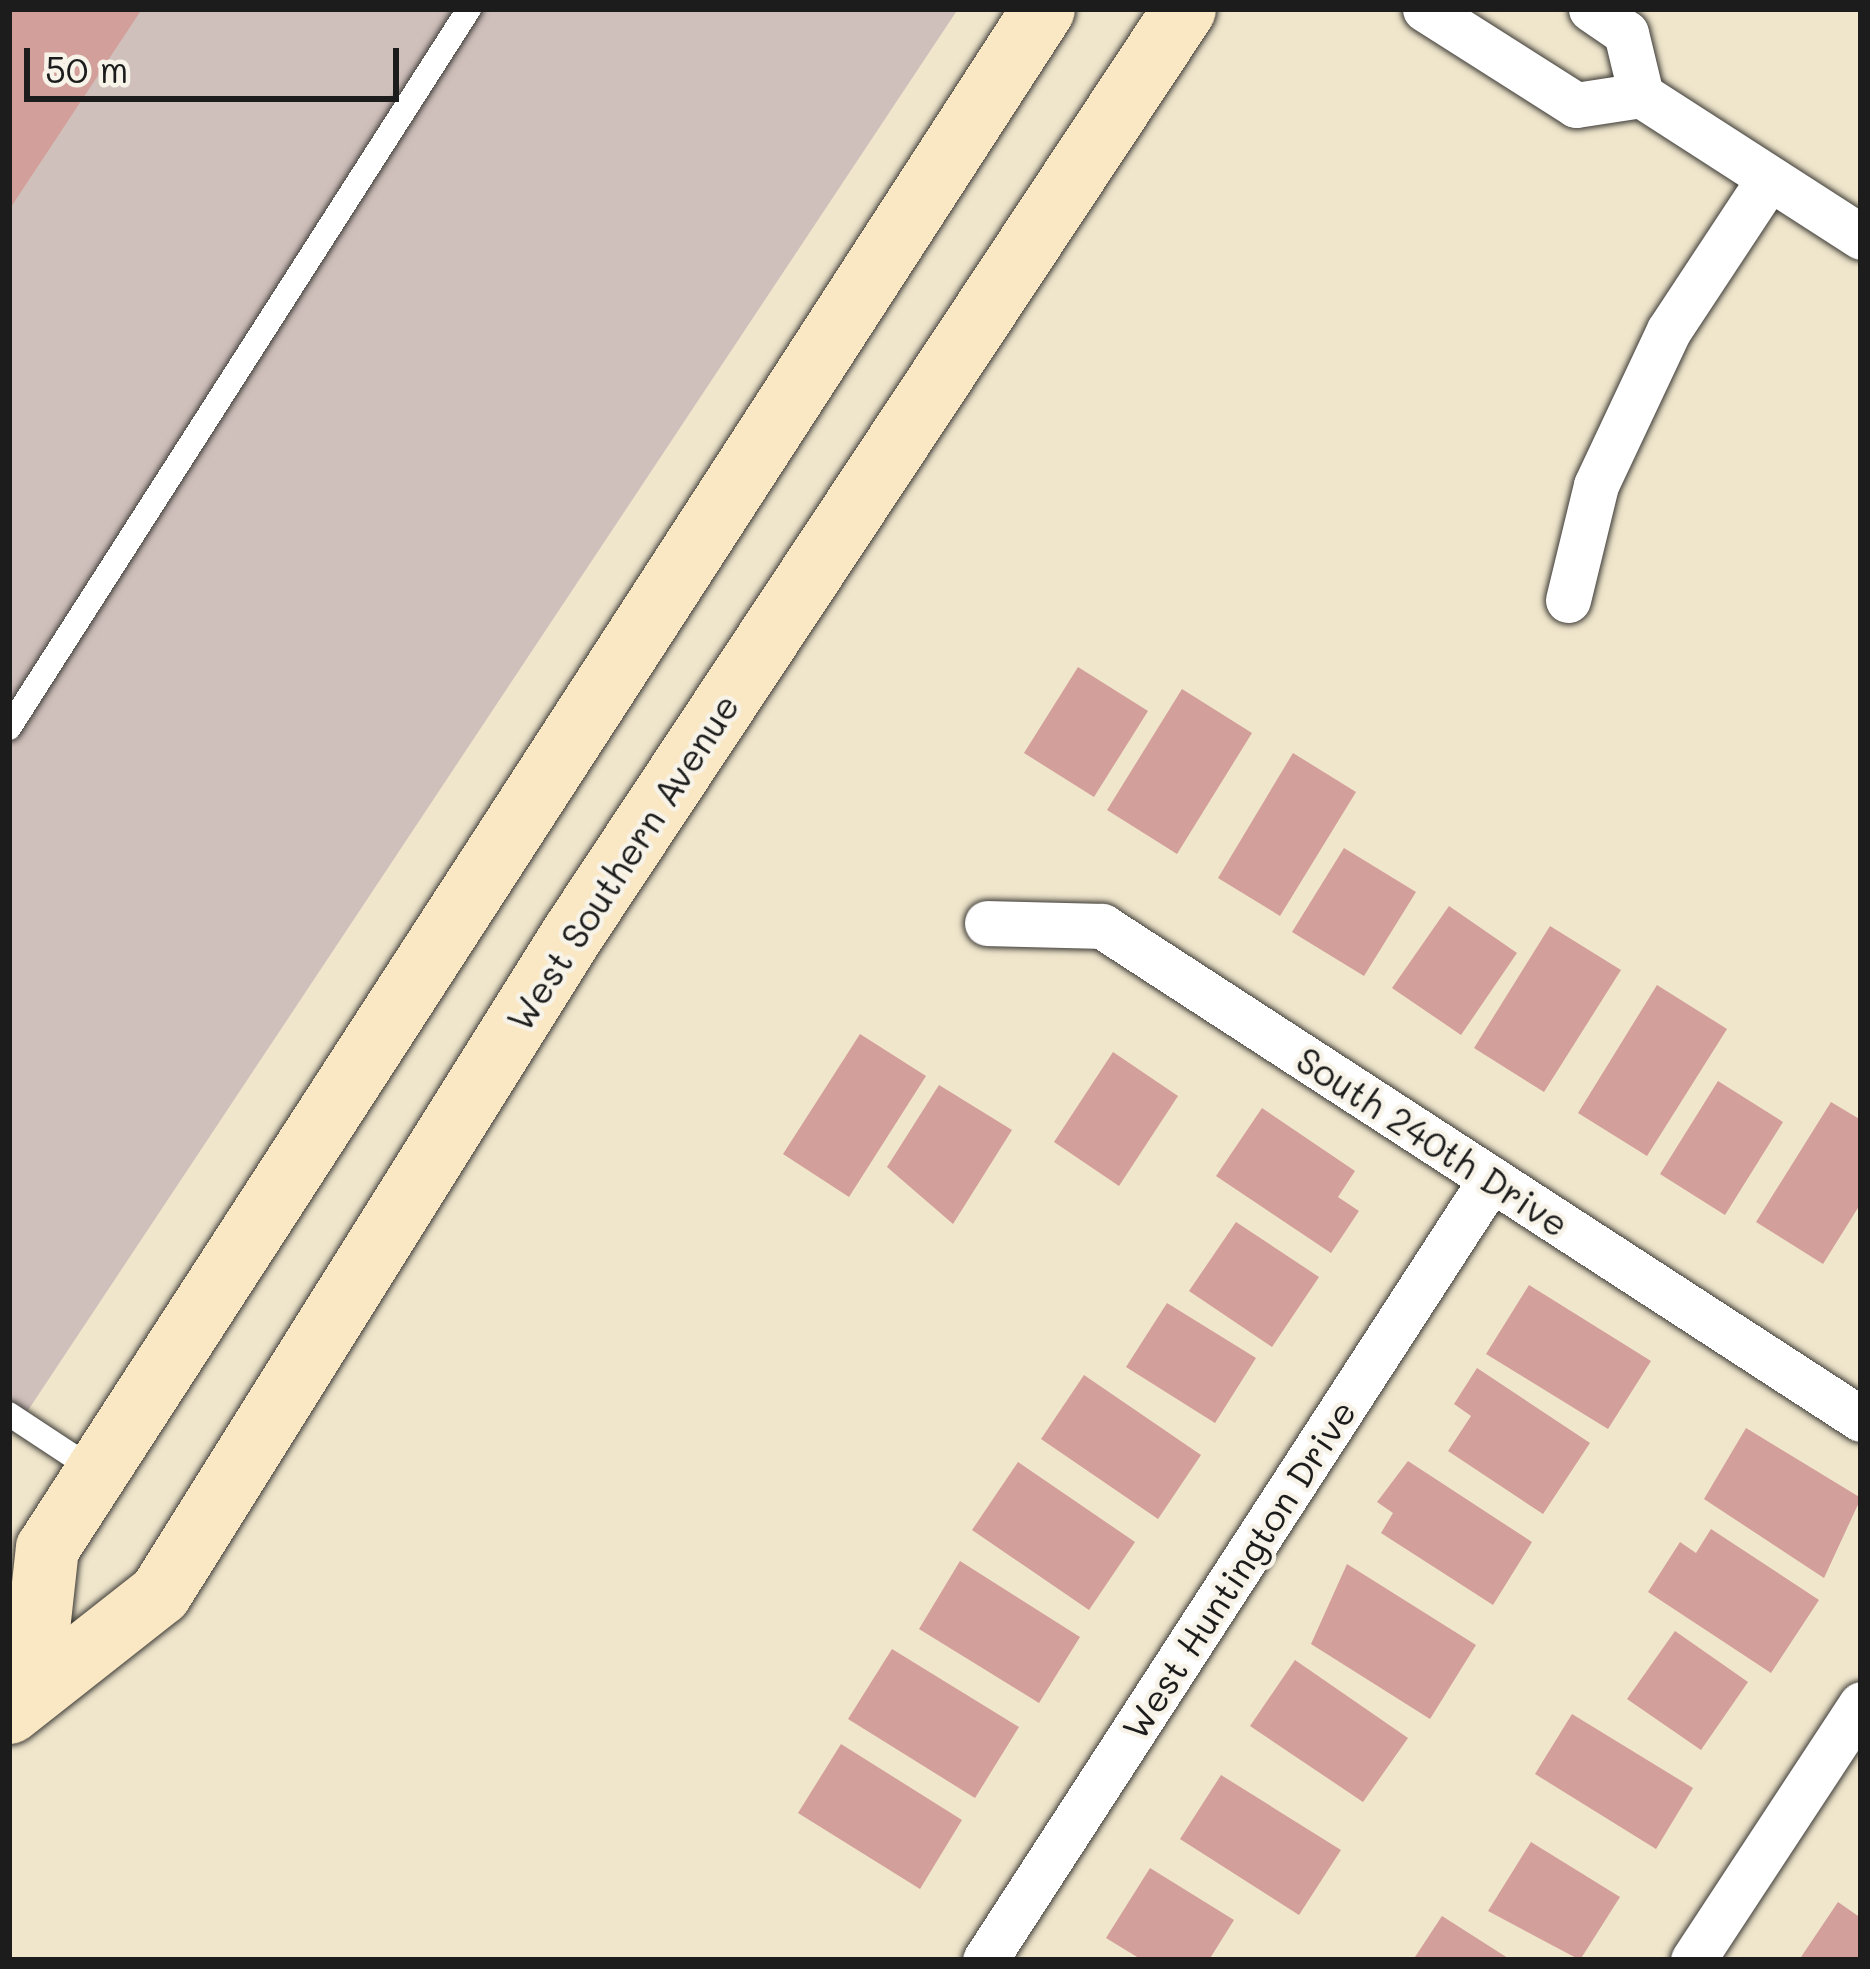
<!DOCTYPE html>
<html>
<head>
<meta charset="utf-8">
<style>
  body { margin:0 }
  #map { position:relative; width:1870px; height:1969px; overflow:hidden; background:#f0e6cc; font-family:Mali,sans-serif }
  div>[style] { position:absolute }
  .industrial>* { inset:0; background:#d0c0bc }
  .building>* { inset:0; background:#d39f9a }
  .roads { filter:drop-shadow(0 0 3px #3c3a36) drop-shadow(0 0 3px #3c3a36) }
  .lane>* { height:24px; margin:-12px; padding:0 12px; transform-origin:12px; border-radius:12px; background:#fff }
  .street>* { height:45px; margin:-22.5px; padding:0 22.5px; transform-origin:22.5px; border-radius:22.5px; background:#fff }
  .secondary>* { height:63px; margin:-31.5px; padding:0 31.5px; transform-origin:31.5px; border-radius:31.5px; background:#fae7c3 }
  span { translate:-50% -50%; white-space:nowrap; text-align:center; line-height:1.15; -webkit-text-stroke:9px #f7f3e8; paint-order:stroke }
  .street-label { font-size:36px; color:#1c1c1c }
  .frame { position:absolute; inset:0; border:12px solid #1c1c1c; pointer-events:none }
  .scale { position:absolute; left:24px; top:48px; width:375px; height:54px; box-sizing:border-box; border:6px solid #1c1c1c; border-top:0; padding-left:15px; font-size:36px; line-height:42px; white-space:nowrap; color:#1c1c1c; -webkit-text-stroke:9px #f7f3e8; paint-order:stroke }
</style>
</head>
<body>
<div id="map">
  <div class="industrial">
    <div style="clip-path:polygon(9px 9px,958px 9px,9px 1439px)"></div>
  </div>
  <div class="building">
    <div style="clip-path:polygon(9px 9px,142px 9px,9px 210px)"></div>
    <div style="clip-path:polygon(1078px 667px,1148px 711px,1094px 797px,1024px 753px)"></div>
    <div style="clip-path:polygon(1182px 689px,1252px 733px,1177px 854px,1107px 810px)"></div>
    <div style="clip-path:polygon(1293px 753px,1356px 792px,1280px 916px,1218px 878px)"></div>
    <div style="clip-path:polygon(1344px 848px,1416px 892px,1364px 976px,1292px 932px)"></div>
    <div style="clip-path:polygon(1449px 906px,1517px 953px,1461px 1035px,1392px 988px)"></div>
    <div style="clip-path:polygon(1550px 926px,1621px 970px,1544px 1092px,1474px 1048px)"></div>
    <div style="clip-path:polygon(1657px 985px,1727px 1029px,1647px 1156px,1578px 1113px)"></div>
    <div style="clip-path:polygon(860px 1034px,926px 1076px,849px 1197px,783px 1154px)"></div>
    <div style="clip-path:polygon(1113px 1052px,1178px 1096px,1119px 1186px,1054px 1142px)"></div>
    <div style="clip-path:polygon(1718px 1081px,1783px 1122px,1725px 1215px,1660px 1174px)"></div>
    <div style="clip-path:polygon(939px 1085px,1012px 1130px,953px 1224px,887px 1167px)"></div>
    <div style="clip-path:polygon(1831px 1102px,1861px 1120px,1861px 1203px,1823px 1264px,1756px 1222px)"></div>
    <div style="clip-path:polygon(1262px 1108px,1355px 1171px,1338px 1197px,1359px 1211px,1331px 1253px,1216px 1176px)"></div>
    <div style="clip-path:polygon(1236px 1222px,1319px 1277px,1272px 1347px,1189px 1291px)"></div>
    <div style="clip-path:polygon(1529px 1285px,1651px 1361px,1608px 1429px,1486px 1354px)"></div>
    <div style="clip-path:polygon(1167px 1303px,1256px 1358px,1215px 1423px,1126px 1367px)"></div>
    <div style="clip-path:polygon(1477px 1368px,1590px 1443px,1543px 1514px,1448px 1451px,1471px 1416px,1454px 1404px)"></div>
    <div style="clip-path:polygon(1084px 1375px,1201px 1455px,1158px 1519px,1041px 1439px)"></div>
    <div style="clip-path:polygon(1746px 1428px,1861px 1498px,1824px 1578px,1704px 1499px)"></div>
    <div style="clip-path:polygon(1408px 1461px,1532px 1542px,1493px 1605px,1381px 1533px,1393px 1513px,1377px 1502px)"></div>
    <div style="clip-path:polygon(1018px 1462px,1135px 1542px,1089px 1610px,972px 1530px)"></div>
    <div style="clip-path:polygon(1711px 1529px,1819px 1600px,1771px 1673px,1648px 1592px,1680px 1542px,1696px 1553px)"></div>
    <div style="clip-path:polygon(960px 1561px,1080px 1637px,1039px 1703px,919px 1629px)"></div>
    <div style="clip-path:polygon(1347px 1564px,1476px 1645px,1430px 1719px,1311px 1644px)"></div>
    <div style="clip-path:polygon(1675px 1631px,1748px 1682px,1701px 1750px,1627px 1699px)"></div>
    <div style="clip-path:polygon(892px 1649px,1019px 1727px,975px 1798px,848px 1719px)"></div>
    <div style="clip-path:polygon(1295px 1660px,1408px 1738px,1363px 1802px,1250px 1726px)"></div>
    <div style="clip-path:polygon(1572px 1714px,1693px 1788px,1656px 1849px,1535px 1774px)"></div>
    <div style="clip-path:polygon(841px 1744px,962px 1820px,920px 1889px,798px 1813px)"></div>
    <div style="clip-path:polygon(1221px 1775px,1341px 1850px,1299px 1915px,1180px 1839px)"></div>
    <div style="clip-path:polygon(1531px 1842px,1620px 1897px,1580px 1960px,1488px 1911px)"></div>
    <div style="clip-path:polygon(1150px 1868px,1234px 1920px,1209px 1960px,1142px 1960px,1106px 1938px)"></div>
    <div style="clip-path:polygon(1838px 1902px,1861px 1918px,1861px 1960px,1799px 1960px)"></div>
    <div style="clip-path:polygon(1442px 1916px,1511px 1960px,1413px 1960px)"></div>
  </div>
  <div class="roads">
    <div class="lane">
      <div style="left:9px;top:728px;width:854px;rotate:-57.39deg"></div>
      <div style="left:9px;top:1414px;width:105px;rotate:33.4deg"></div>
    </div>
    <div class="street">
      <div style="left:1425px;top:9px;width:179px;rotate:32.4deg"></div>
      <div style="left:1576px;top:105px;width:66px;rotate:-8.7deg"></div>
      <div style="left:1591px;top:9px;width:42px;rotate:34.4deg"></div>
      <div style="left:1626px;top:33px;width:64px;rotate:76.4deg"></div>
      <div style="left:1641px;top:95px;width:262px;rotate:32.8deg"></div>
      <div style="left:1568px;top:600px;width:118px;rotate:-76.3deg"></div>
      <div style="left:1596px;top:485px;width:171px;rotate:-64.8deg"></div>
      <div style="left:1669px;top:330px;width:176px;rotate:-56.6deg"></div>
      <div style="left:987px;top:923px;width:115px;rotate:1.5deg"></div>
      <div style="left:1102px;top:926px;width:905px;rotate:33.01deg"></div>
      <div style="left:985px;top:1960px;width:931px;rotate:-57.06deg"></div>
      <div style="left:1693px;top:1960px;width:306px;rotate:-56.7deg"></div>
    </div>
    <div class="secondary">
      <div style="left:32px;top:1683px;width:136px;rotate:-83.7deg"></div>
      <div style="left:47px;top:1548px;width:1833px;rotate:-57.09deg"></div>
      <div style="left:9px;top:1712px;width:192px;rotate:-38.2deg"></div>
      <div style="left:160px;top:1593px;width:777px;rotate:-57.99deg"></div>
      <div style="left:572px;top:934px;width:1109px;rotate:-56.51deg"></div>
    </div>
  </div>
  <div class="street-label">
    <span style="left:622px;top:862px;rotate:-57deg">West Southern Avenue</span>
    <span style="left:1433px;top:1141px;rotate:33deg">South 240th Drive</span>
    <span style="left:1238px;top:1569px;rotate:-57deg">West Huntington Drive</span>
  </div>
  <div class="frame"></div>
  <div class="scale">50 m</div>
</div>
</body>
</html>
